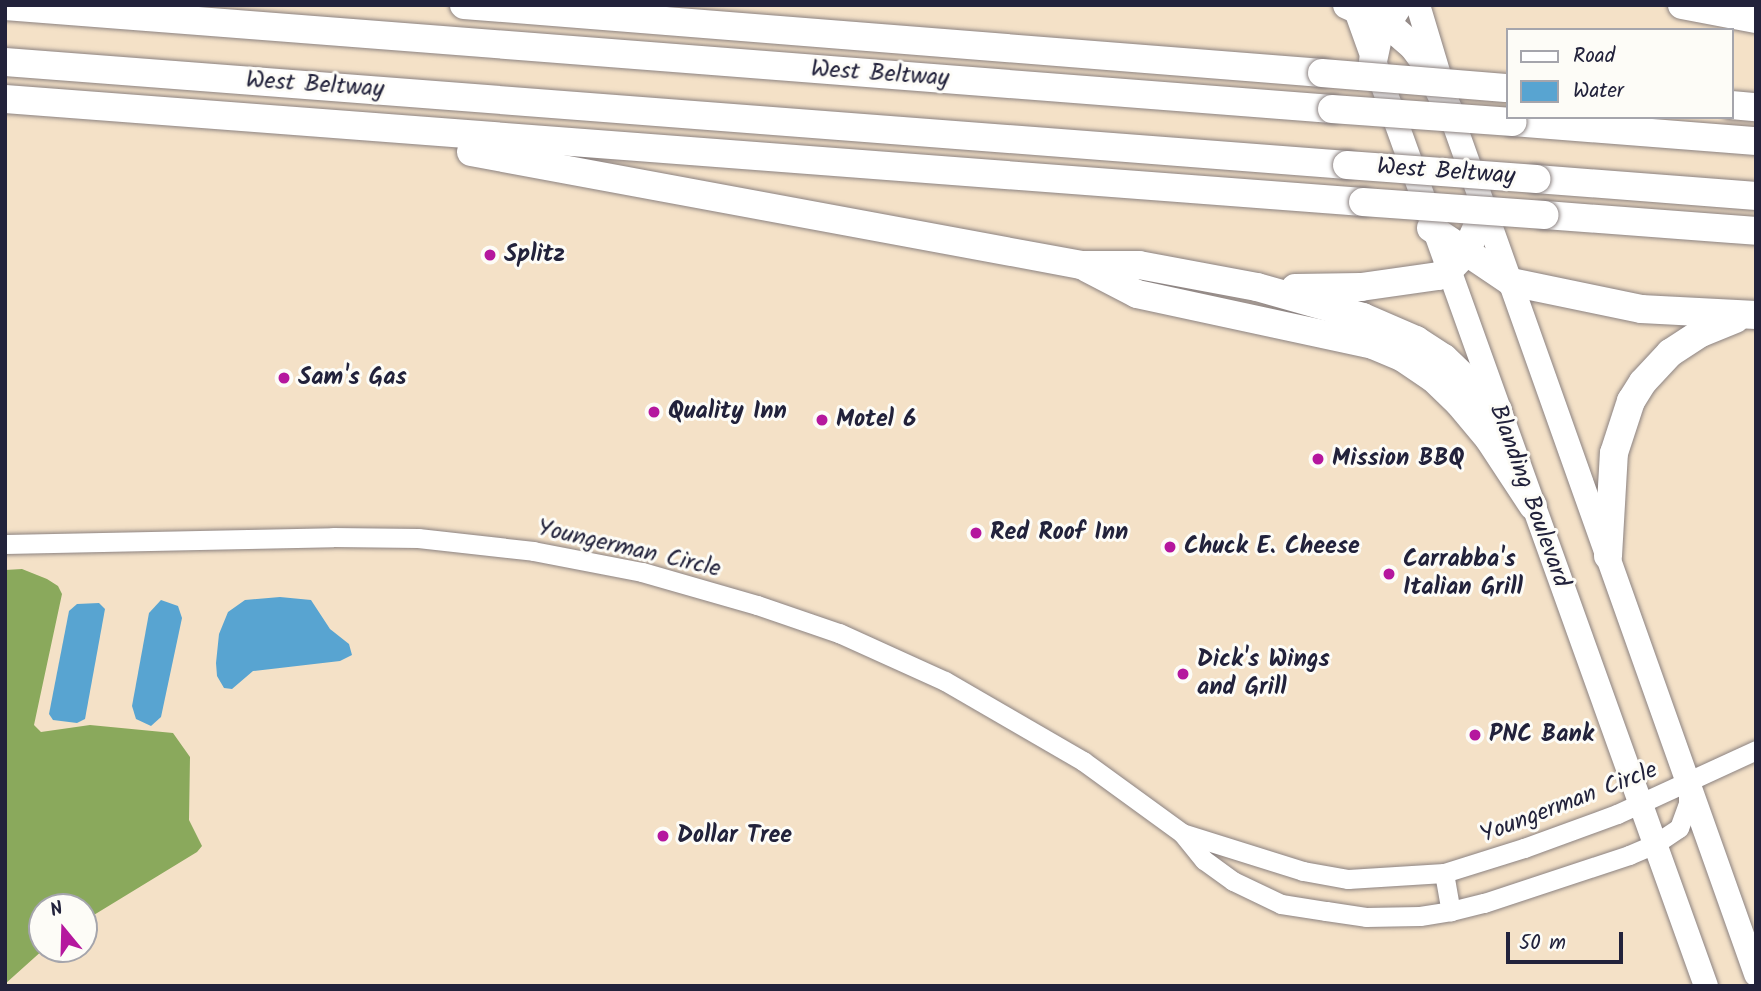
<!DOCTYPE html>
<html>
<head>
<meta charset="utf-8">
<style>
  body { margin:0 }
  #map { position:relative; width:1761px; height:991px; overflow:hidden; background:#f4e1c7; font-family:Kalam,sans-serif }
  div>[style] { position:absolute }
  .forest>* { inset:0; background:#8aa95c }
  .water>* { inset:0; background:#58a4d1 }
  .roads { filter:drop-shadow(0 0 2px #8b8281) drop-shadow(0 0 2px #8b8281) }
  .minor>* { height:19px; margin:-9.5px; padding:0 9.5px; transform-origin:9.5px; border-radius:9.5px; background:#fff }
  .major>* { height:24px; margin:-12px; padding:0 12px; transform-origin:12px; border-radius:12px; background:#fff }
  .highway>* { height:28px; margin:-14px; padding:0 14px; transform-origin:14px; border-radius:14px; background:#fff }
  .bridges { filter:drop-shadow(0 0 2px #8b8281) drop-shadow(0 0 2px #8b8281) }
  .highway-bridge>* { height:28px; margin:-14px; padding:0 14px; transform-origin:14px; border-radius:14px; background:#fff }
  .dots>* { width:19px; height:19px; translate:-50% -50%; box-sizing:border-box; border:4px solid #fdfcf7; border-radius:50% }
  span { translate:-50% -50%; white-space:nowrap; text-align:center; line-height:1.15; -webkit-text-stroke:6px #fdfcf7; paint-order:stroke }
  .street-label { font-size:24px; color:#22223b }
  .poi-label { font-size:24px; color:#22223b; font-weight:700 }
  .left { translate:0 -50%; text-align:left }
  .frame { position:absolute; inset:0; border:7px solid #22223b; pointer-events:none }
  .legend { position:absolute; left:1506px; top:28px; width:228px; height:91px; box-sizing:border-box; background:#fdfcf7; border:2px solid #a5a5ac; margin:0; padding:9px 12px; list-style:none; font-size:21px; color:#22223b }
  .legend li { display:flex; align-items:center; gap:14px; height:35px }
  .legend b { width:35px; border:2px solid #a5a5ac }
  .north { position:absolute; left:28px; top:893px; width:70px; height:70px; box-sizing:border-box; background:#fdfcf7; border:2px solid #a5a5ac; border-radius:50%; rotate:341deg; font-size:19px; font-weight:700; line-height:28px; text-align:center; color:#22223b }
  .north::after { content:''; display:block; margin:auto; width:24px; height:32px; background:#b5179e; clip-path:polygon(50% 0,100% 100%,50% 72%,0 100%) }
  .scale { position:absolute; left:1506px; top:932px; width:117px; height:32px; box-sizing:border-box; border:4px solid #22223b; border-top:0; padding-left:9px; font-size:21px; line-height:24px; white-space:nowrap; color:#22223b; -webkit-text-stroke:5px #fdfcf7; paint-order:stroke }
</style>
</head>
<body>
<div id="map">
  <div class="forest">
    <div style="clip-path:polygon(22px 569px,47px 579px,58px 586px,62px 594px,34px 725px,41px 732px,90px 725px,173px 733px,190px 757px,189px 820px,202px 846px,197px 852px,84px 921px,84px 907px,42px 907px,44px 949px,5px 984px,5px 570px)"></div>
  </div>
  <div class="water">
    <div style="clip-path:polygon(280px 597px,311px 600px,330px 629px,349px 644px,352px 655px,340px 661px,253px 671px,232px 689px,224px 688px,217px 676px,216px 663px,219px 634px,228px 612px,245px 600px)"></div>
    <div style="clip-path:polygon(161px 600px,178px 606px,182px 618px,161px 717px,151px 726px,136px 719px,132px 706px,149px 613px)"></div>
    <div style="clip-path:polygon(99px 603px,105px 609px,85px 719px,77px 723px,53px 720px,49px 714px,69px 611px,77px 604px)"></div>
  </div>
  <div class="roads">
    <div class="minor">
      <div style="left:5px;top:544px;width:328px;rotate:-1.2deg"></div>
      <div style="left:333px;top:537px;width:85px;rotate:0.7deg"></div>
      <div style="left:418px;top:538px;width:116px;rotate:6.4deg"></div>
      <div style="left:533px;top:551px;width:111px;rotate:10.9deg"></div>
      <div style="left:642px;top:572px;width:120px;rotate:16deg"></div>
      <div style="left:757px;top:605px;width:87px;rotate:18.9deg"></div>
      <div style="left:839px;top:633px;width:116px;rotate:24.4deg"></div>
      <div style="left:945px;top:681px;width:160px;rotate:30.1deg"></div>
      <div style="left:1083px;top:761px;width:122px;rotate:36deg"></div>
      <div style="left:1182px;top:833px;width:35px;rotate:51deg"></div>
      <div style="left:1204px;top:860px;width:36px;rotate:36deg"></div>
      <div style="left:1233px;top:881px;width:53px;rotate:25.6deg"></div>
      <div style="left:1281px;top:904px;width:46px;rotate:8.8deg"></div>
      <div style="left:1326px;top:911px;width:40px;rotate:8.5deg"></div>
      <div style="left:1366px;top:917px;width:54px;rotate:-1.1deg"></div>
      <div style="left:1420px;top:916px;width:31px;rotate:-9deg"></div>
      <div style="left:1451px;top:911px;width:34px;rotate:-14deg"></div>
      <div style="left:1484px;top:903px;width:153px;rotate:-18.3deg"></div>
      <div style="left:1629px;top:855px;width:28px;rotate:-23deg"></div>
      <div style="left:1655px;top:844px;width:29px;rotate:-34deg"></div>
      <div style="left:1679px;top:828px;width:27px;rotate:-70deg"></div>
      <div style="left:1688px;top:803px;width:15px;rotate:-90deg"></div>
      <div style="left:1182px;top:833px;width:127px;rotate:17.4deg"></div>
      <div style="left:1303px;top:871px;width:46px;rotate:10.1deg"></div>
      <div style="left:1348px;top:879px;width:96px;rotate:-3.6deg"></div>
      <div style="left:1444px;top:873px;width:84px;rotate:-17.4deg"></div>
      <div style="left:1524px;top:848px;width:99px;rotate:-20.1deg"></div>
      <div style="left:1617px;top:814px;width:153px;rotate:-24.7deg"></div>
      <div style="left:1444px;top:873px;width:39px;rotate:80deg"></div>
    </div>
    <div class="major">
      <div style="left:1354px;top:5px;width:1042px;rotate:70.26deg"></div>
      <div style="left:1418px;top:5px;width:115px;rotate:73.3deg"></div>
      <div style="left:1451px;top:115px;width:912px;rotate:70.45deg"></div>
    </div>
    <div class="highway">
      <div style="left:464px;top:5px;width:861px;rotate:4.53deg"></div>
      <div style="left:1347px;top:5px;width:42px;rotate:24.1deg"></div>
      <div style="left:1385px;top:22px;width:37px;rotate:41deg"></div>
      <div style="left:1413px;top:46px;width:26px;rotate:54deg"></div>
      <div style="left:1428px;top:67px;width:53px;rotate:64.4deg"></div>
      <div style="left:1682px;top:5px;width:75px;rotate:10.7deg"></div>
      <div style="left:5px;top:6px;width:1331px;rotate:4.44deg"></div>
      <div style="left:1373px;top:61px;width:25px;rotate:-78deg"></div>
      <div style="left:1378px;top:37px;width:38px;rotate:-57deg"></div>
      <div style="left:5px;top:62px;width:1346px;rotate:4.39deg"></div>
      <div style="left:5px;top:99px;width:1362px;rotate:4.34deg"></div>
      <div style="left:1731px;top:105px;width:25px;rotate:5deg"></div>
      <div style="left:1513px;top:122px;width:244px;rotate:4.5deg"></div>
      <div style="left:471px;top:152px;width:620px;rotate:10.49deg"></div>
      <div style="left:1081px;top:265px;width:58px"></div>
      <div style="left:1139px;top:265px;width:120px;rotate:10.6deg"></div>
      <div style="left:1257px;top:287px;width:110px;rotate:15.8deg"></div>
      <div style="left:1363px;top:317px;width:58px;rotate:23.5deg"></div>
      <div style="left:1416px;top:340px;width:33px;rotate:33deg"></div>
      <div style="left:1444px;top:358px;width:75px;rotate:43.9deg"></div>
      <div style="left:1536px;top:179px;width:221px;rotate:4.4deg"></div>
      <div style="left:1545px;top:215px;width:212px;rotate:4.3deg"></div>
      <div style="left:1431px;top:228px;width:97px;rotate:34deg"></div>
      <div style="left:1511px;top:282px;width:133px;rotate:11.7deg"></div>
      <div style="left:1641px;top:309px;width:115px;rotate:3deg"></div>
      <div style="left:1087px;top:268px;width:56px;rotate:27.5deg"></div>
      <div style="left:1137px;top:294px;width:241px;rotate:12.2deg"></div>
      <div style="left:1373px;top:345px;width:33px;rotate:23deg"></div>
      <div style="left:1403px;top:358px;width:36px;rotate:34deg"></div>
      <div style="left:1433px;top:378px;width:36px;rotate:44deg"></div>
      <div style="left:1459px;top:403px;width:47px;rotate:50.2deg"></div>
      <div style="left:1489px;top:439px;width:80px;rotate:56.7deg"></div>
      <div style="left:1295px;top:288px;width:66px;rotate:-0.9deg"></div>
      <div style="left:1361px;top:287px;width:78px;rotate:-8.1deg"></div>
      <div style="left:1438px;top:276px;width:10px;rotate:-24deg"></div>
      <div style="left:1447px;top:272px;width:28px;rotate:-46deg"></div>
      <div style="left:1466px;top:252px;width:47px;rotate:-66.2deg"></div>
      <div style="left:1608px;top:556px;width:103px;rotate:-86.7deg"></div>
      <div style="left:1614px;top:453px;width:55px;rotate:-71.9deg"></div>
      <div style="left:1631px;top:401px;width:22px;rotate:-58deg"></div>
      <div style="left:1643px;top:382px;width:40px;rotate:-47deg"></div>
      <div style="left:1670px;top:353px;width:37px;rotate:-33deg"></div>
      <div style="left:1701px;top:333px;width:37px;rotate:-22deg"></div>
    </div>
  </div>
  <div class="bridges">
    <div class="highway-bridge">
      <div style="left:1322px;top:73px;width:184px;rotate:4.7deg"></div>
      <div style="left:1332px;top:109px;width:181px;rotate:4.1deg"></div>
      <div style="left:1347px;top:165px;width:190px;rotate:4.2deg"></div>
      <div style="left:1363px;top:202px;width:182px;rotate:4.1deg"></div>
    </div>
  </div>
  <div class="dots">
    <div style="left:490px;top:255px;background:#b5179e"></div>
    <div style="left:284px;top:378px;background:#b5179e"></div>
    <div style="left:654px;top:412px;background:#b5179e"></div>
    <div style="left:822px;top:420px;background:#b5179e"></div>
    <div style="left:1318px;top:459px;background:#b5179e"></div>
    <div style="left:976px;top:533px;background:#b5179e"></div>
    <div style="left:1170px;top:547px;background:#b5179e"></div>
    <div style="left:1389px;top:574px;background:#b5179e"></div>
    <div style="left:1183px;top:674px;background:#b5179e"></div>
    <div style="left:1475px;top:735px;background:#b5179e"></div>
    <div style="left:663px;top:836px;background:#b5179e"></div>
  </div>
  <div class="street-label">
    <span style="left:880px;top:74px;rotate:4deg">West Beltway</span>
    <span style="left:315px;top:85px;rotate:4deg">West Beltway</span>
    <span style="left:1446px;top:172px;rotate:4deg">West Beltway</span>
    <span style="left:1529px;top:496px;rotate:70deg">Blanding Boulevard</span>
    <span style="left:629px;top:549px;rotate:13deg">Youngerman Circle</span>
    <span style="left:1569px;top:803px;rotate:-21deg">Youngerman Circle</span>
  </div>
  <div class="poi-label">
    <span class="left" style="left:504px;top:255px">Splitz</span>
    <span class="left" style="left:298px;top:378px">Sam's Gas</span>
    <span class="left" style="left:668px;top:412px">Quality Inn</span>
    <span class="left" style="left:836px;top:420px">Motel 6</span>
    <span class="left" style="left:1332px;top:459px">Mission BBQ</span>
    <span class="left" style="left:990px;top:533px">Red Roof Inn</span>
    <span class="left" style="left:1184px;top:547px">Chuck E. Cheese</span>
    <span class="left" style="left:1403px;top:574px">Carrabba's<br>Italian Grill</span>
    <span class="left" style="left:1197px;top:674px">Dick's Wings<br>and Grill</span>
    <span class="left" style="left:1489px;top:735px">PNC Bank</span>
    <span class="left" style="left:677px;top:836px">Dollar Tree</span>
  </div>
  <div class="frame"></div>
  <ul class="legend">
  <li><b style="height:9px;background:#fff"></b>Road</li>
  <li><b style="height:19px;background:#58a4d1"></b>Water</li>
  </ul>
  <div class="north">N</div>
  <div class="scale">50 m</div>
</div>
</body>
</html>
